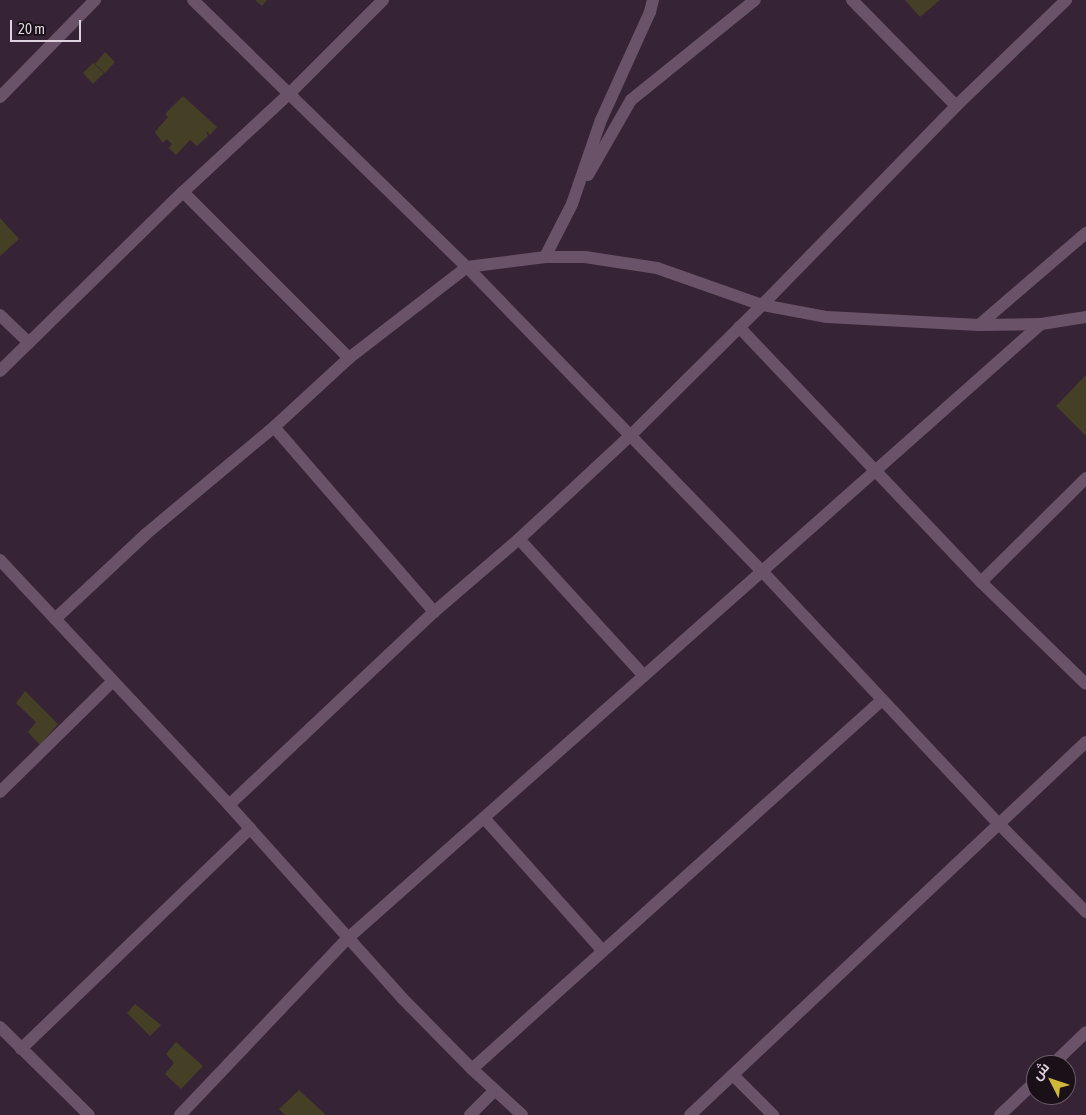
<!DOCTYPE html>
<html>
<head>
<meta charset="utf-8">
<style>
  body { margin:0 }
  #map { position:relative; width:1086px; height:1115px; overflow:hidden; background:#372336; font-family:"Asap Condensed",Cairo,sans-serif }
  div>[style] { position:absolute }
  .building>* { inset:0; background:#454025 }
  .minor>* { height:12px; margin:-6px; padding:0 6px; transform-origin:6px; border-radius:6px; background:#6a5368 }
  span { translate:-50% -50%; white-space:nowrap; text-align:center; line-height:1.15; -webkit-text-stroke:5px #191018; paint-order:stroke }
  .north { position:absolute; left:1026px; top:1055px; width:50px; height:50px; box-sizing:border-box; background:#191018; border:1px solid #685d67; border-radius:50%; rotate:311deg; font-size:14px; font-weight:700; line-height:20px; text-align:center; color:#dfd1dd }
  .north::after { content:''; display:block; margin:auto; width:18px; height:22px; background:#cfb837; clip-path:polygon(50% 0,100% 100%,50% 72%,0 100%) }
  .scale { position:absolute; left:10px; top:20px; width:71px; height:22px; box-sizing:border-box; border:2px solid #dfd1dd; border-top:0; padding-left:6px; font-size:15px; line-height:18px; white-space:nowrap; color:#dfd1dd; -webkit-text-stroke:4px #191018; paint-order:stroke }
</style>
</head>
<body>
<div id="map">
  <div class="building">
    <div style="clip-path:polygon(255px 0,267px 0,262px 6px)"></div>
    <div style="clip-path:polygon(905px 0,940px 0,920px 17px)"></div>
    <div style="clip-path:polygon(105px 52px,115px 62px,105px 73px,95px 64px)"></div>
    <div style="clip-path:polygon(93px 63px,104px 73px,93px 84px,83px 73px)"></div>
    <div style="clip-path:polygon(183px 96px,217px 127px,210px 135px,206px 131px,208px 136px,197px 146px,190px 140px,176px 155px,169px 148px,172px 144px,167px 139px,163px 143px,155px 132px,168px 117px,165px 114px)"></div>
    <div style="clip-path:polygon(0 218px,19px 239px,0 256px)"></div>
    <div style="clip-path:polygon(1086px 375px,1086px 436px,1056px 406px)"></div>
    <div style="clip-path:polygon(25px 691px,58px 724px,40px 745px,28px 732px,36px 722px,16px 703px)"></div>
    <div style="clip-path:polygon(135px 1004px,161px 1025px,150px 1036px,127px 1013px)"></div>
    <div style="clip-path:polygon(176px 1042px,203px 1066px,181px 1089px,165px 1074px,174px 1063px,166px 1054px)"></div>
    <div style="clip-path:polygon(299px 1090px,326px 1115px,285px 1115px,279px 1109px)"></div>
  </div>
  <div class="minor">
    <div style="left:193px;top:0;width:383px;rotate:44.3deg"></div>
    <div style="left:467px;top:267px;width:424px;rotate:45.9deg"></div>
    <div style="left:762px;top:571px;width:347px;rotate:46.9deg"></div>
    <div style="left:999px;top:824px;width:124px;rotate:45.3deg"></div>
    <div style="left:852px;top:0;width:148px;rotate:45.5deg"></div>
    <div style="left:0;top:97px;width:136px;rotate:-45.6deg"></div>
    <div style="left:588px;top:175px;width:86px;rotate:-60.2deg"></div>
    <div style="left:631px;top:100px;width:159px;rotate:-38.9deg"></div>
    <div style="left:183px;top:192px;width:235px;rotate:45deg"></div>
    <div style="left:545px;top:257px;width:59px;rotate:-63deg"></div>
    <div style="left:572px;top:204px;width:89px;rotate:-71deg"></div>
    <div style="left:601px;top:120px;width:119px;rotate:-65.6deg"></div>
    <div style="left:650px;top:12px;width:12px;rotate:-76deg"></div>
    <div style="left:0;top:315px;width:40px;rotate:44deg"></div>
    <div style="left:979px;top:325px;width:141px;rotate:-40.7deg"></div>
    <div style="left:739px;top:327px;width:352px;rotate:46.5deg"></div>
    <div style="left:981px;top:582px;width:146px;rotate:44.2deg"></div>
    <div style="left:0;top:371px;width:256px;rotate:-44.4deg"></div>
    <div style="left:183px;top:192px;width:144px;rotate:-42.8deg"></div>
    <div style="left:289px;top:94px;width:133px;rotate:-45deg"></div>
    <div style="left:274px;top:427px;width:245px;rotate:49.1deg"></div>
    <div style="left:519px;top:539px;width:184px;rotate:47.6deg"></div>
    <div style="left:0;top:560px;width:335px;rotate:46.9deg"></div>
    <div style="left:229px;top:805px;width:259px;rotate:48.1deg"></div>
    <div style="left:402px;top:998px;width:100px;rotate:45.4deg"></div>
    <div style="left:472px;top:1069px;width:68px;rotate:42.6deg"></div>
    <div style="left:981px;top:582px;width:148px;rotate:-44.7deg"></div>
    <div style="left:55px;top:619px;width:125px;rotate:-43deg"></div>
    <div style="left:146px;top:534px;width:167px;rotate:-39.9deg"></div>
    <div style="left:274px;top:427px;width:102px;rotate:-42.6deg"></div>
    <div style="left:349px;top:358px;width:149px;rotate:-37.6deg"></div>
    <div style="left:467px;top:267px;width:79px;rotate:-7.3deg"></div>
    <div style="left:545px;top:257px;width:40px"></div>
    <div style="left:585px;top:257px;width:73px;rotate:8.7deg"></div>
    <div style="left:657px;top:268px;width:111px;rotate:19.4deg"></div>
    <div style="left:762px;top:305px;width:66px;rotate:10.5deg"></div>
    <div style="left:827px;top:317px;width:152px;rotate:3deg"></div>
    <div style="left:979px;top:325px;width:62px;rotate:-0.9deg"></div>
    <div style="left:1041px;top:324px;width:46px;rotate:-8.8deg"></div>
    <div style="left:0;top:792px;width:158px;rotate:-44.5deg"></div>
    <div style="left:229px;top:805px;width:282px;rotate:-43.3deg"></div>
    <div style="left:434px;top:612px;width:112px;rotate:-40.7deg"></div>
    <div style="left:519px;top:539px;width:153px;rotate:-42.9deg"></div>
    <div style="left:631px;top:435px;width:185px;rotate:-44.8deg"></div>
    <div style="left:762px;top:305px;width:278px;rotate:-45.7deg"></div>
    <div style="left:956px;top:106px;width:153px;rotate:-43.9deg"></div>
    <div style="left:484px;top:818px;width:177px;rotate:48.2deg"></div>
    <div style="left:0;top:1027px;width:125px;rotate:44.7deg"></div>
    <div style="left:21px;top:1049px;width:318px;rotate:-43.9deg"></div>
    <div style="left:1052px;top:1065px;width:47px;rotate:-44.1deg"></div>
    <div style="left:472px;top:1069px;width:552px;rotate:-41.99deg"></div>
    <div style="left:733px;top:1075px;width:57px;rotate:45deg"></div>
    <div style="left:180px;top:1115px;width:243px;rotate:-46.5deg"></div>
    <div style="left:347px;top:939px;width:927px;rotate:-41.55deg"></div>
    <div style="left:470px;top:1115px;width:35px;rotate:-45deg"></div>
    <div style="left:690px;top:1115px;width:544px;rotate:-43.29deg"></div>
    <div style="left:1000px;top:1115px;width:50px;rotate:-43.4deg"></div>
  </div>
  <div class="north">ش</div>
  <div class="scale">20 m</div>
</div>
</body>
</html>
